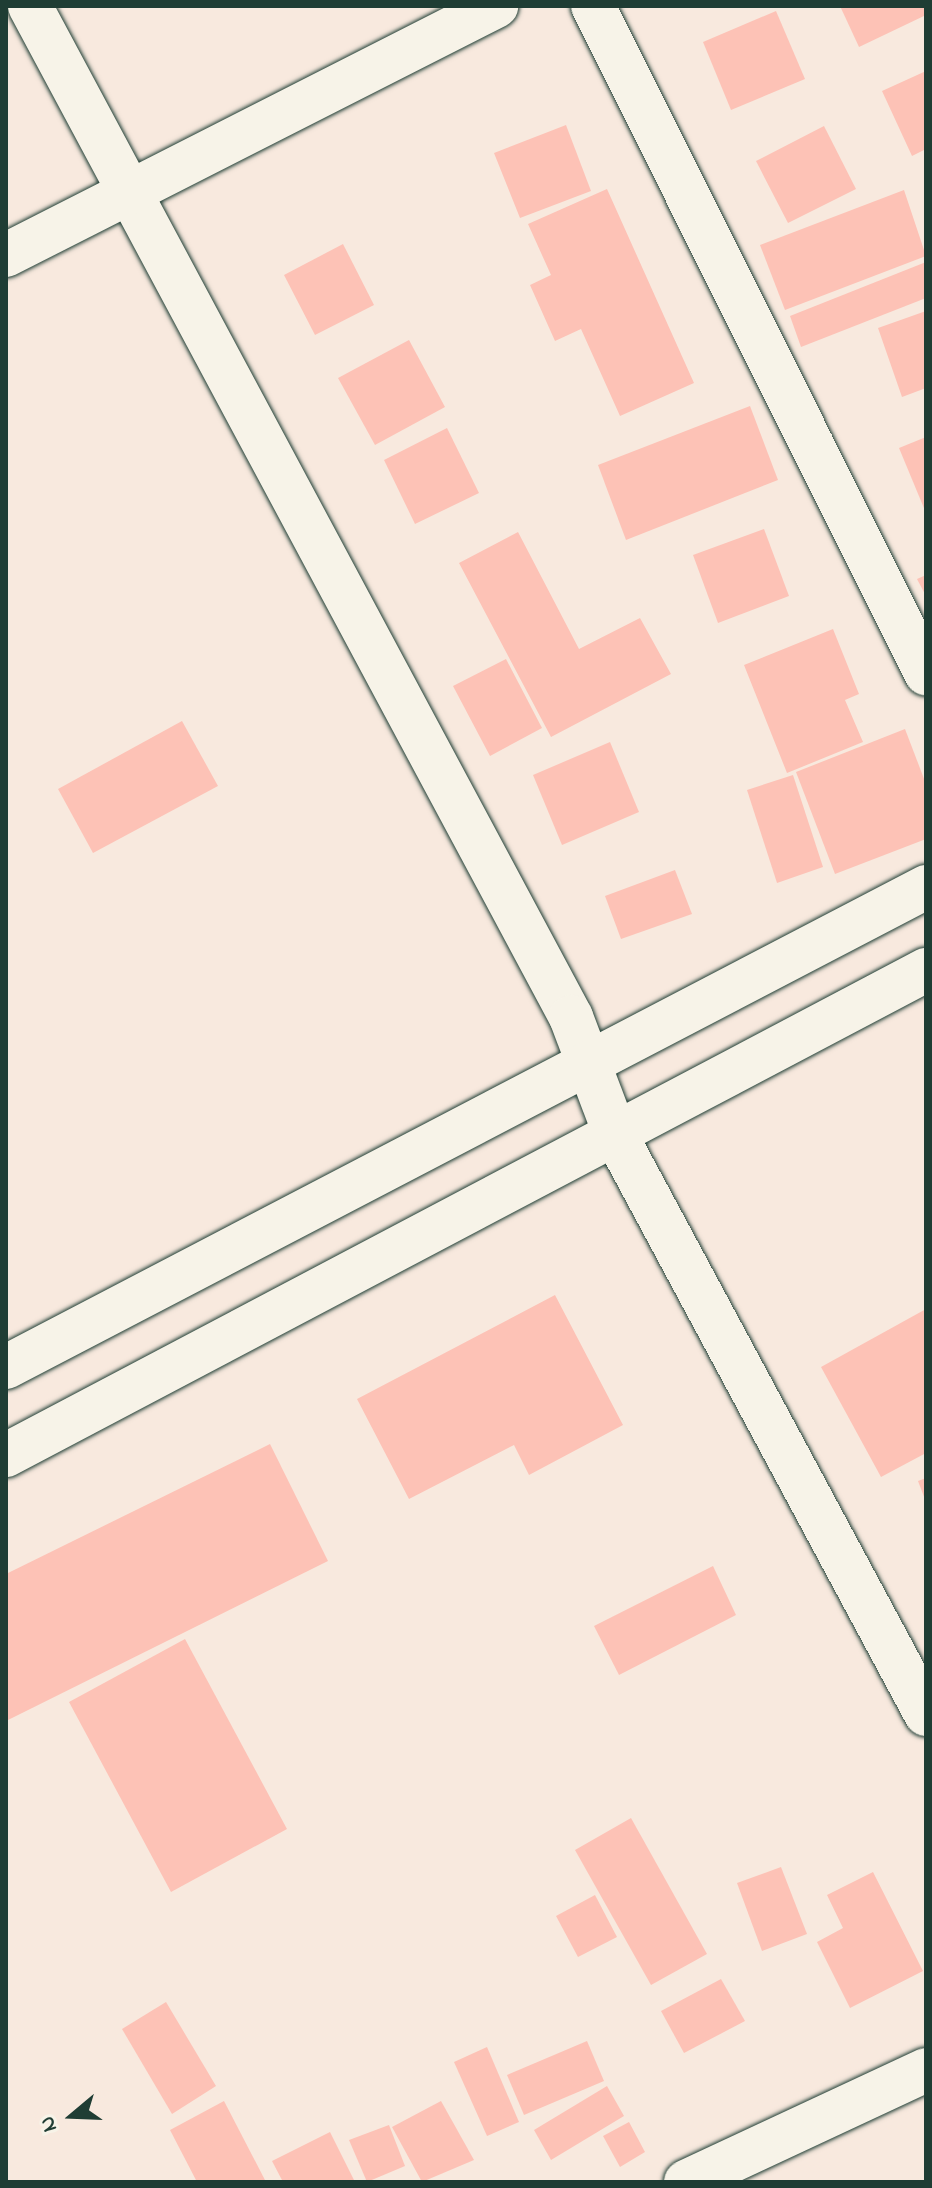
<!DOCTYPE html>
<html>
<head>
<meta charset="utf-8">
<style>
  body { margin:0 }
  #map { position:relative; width:932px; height:2188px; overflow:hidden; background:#f8e9de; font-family:"Indie Flower",sans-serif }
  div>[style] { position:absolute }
  .building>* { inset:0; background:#fdc2b6 }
  .roads { filter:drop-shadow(0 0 2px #1f3d34) drop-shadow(0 0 2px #1f3d34) }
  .street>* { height:44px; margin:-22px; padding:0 22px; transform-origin:22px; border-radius:22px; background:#f7f3e8 }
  span { translate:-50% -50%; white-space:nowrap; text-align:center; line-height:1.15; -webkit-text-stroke:6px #f7f3e8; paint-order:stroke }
  .frame { position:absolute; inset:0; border:8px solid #1f3d34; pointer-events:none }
  .north { position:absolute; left:32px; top:2076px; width:80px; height:80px; -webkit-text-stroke:6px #f7f3e8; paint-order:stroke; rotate:251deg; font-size:22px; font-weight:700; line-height:32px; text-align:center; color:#1f3d34 }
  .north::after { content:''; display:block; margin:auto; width:28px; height:36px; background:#1f3d34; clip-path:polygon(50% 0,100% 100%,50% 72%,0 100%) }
</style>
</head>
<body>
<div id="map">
  <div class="building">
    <div style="clip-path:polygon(840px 6px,926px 6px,926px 15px,859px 47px)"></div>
    <div style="clip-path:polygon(776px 11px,805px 79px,731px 110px,703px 42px)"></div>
    <div style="clip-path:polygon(926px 71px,926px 149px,912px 156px,882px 91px)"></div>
    <div style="clip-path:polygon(566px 125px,591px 191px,520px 218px,494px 153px)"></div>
    <div style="clip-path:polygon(824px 126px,856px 189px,788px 223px,756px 161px)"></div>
    <div style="clip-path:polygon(607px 189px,694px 383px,620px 416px,581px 329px,555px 341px,530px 285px,551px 275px,528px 224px)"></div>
    <div style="clip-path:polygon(904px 190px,926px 256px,785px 310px,760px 245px)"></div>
    <div style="clip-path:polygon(343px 244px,374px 305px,315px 335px,284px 275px)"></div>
    <div style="clip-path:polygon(926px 262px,926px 298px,801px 347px,790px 316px)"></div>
    <div style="clip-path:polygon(926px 311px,926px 388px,902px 397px,878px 328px)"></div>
    <div style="clip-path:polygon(409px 340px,445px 407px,375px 445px,338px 378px)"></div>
    <div style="clip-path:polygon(750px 406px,778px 480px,626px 540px,598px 465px)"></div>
    <div style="clip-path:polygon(447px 428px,479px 493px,415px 524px,384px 460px)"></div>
    <div style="clip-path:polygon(926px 437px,926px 513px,899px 448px)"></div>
    <div style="clip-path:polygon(764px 529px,789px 596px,718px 623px,693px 555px)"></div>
    <div style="clip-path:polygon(518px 532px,579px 649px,640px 618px,671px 674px,551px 737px,459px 563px)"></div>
    <div style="clip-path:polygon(926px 575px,926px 596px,917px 579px)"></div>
    <div style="clip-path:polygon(833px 629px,859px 694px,845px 700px,863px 742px,787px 773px,744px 665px)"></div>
    <div style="clip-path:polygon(506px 659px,542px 728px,490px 756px,453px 686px)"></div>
    <div style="clip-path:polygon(182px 721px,218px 786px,93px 853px,58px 789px)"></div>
    <div style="clip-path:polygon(905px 729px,926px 784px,926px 839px,835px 874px,796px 772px)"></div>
    <div style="clip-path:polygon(610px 742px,639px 812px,562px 845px,533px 775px)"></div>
    <div style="clip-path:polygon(793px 775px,823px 867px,777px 883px,747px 790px)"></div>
    <div style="clip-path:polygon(675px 870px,692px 914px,621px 939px,605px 896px)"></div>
    <div style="clip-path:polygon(555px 1295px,623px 1425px,529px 1475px,514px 1445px,409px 1499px,357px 1399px)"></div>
    <div style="clip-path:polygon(926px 1309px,926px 1453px,881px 1477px,821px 1367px)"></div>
    <div style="clip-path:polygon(270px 1444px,328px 1561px,6px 1721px,6px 1574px)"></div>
    <div style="clip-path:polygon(926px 1478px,926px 1502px,918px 1481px)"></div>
    <div style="clip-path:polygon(713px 1566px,736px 1615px,619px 1675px,594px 1626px)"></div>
    <div style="clip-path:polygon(185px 1639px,287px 1829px,171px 1892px,69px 1702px)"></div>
    <div style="clip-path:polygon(631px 1818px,707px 1954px,651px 1985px,575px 1850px)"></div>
    <div style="clip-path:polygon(781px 1867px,807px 1934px,762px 1951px,737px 1883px)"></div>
    <div style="clip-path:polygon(873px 1872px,923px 1971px,850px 2008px,817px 1942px,843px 1928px,827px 1895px)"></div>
    <div style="clip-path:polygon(595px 1895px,617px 1937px,578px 1957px,556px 1916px)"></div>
    <div style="clip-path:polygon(721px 1979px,745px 2021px,684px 2053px,661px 2011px)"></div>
    <div style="clip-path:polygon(166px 2002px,216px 2086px,172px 2114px,122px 2029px)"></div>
    <div style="clip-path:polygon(587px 2041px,604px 2081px,524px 2115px,507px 2075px)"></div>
    <div style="clip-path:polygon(487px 2047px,519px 2122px,487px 2136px,454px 2062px)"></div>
    <div style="clip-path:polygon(607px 2086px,624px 2116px,551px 2160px,534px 2130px)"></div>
    <div style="clip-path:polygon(224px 2101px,266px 2182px,197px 2182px,170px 2130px)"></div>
    <div style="clip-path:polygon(441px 2101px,474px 2160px,422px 2182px,392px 2127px)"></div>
    <div style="clip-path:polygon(629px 2122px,645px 2152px,620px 2167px,603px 2136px)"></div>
    <div style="clip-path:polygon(389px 2125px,405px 2166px,367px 2182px,349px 2140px)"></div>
    <div style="clip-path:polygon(330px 2132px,355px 2182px,283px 2182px,272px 2161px)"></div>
  </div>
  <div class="roads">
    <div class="street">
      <div style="left:30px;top:6px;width:1147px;rotate:61.85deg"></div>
      <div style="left:571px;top:1017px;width:127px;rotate:69.3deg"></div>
      <div style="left:616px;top:1136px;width:656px;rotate:61.79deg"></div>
      <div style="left:593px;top:6px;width:746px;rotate:63.47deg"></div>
      <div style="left:6px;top:255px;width:550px;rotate:-26.94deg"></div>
      <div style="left:6px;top:1367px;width:1038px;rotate:-27.55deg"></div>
      <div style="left:6px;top:1455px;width:1040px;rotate:-27.8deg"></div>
      <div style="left:686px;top:2182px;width:265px;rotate:-25deg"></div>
    </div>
  </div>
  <div class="frame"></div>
  <div class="north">N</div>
</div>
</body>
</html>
